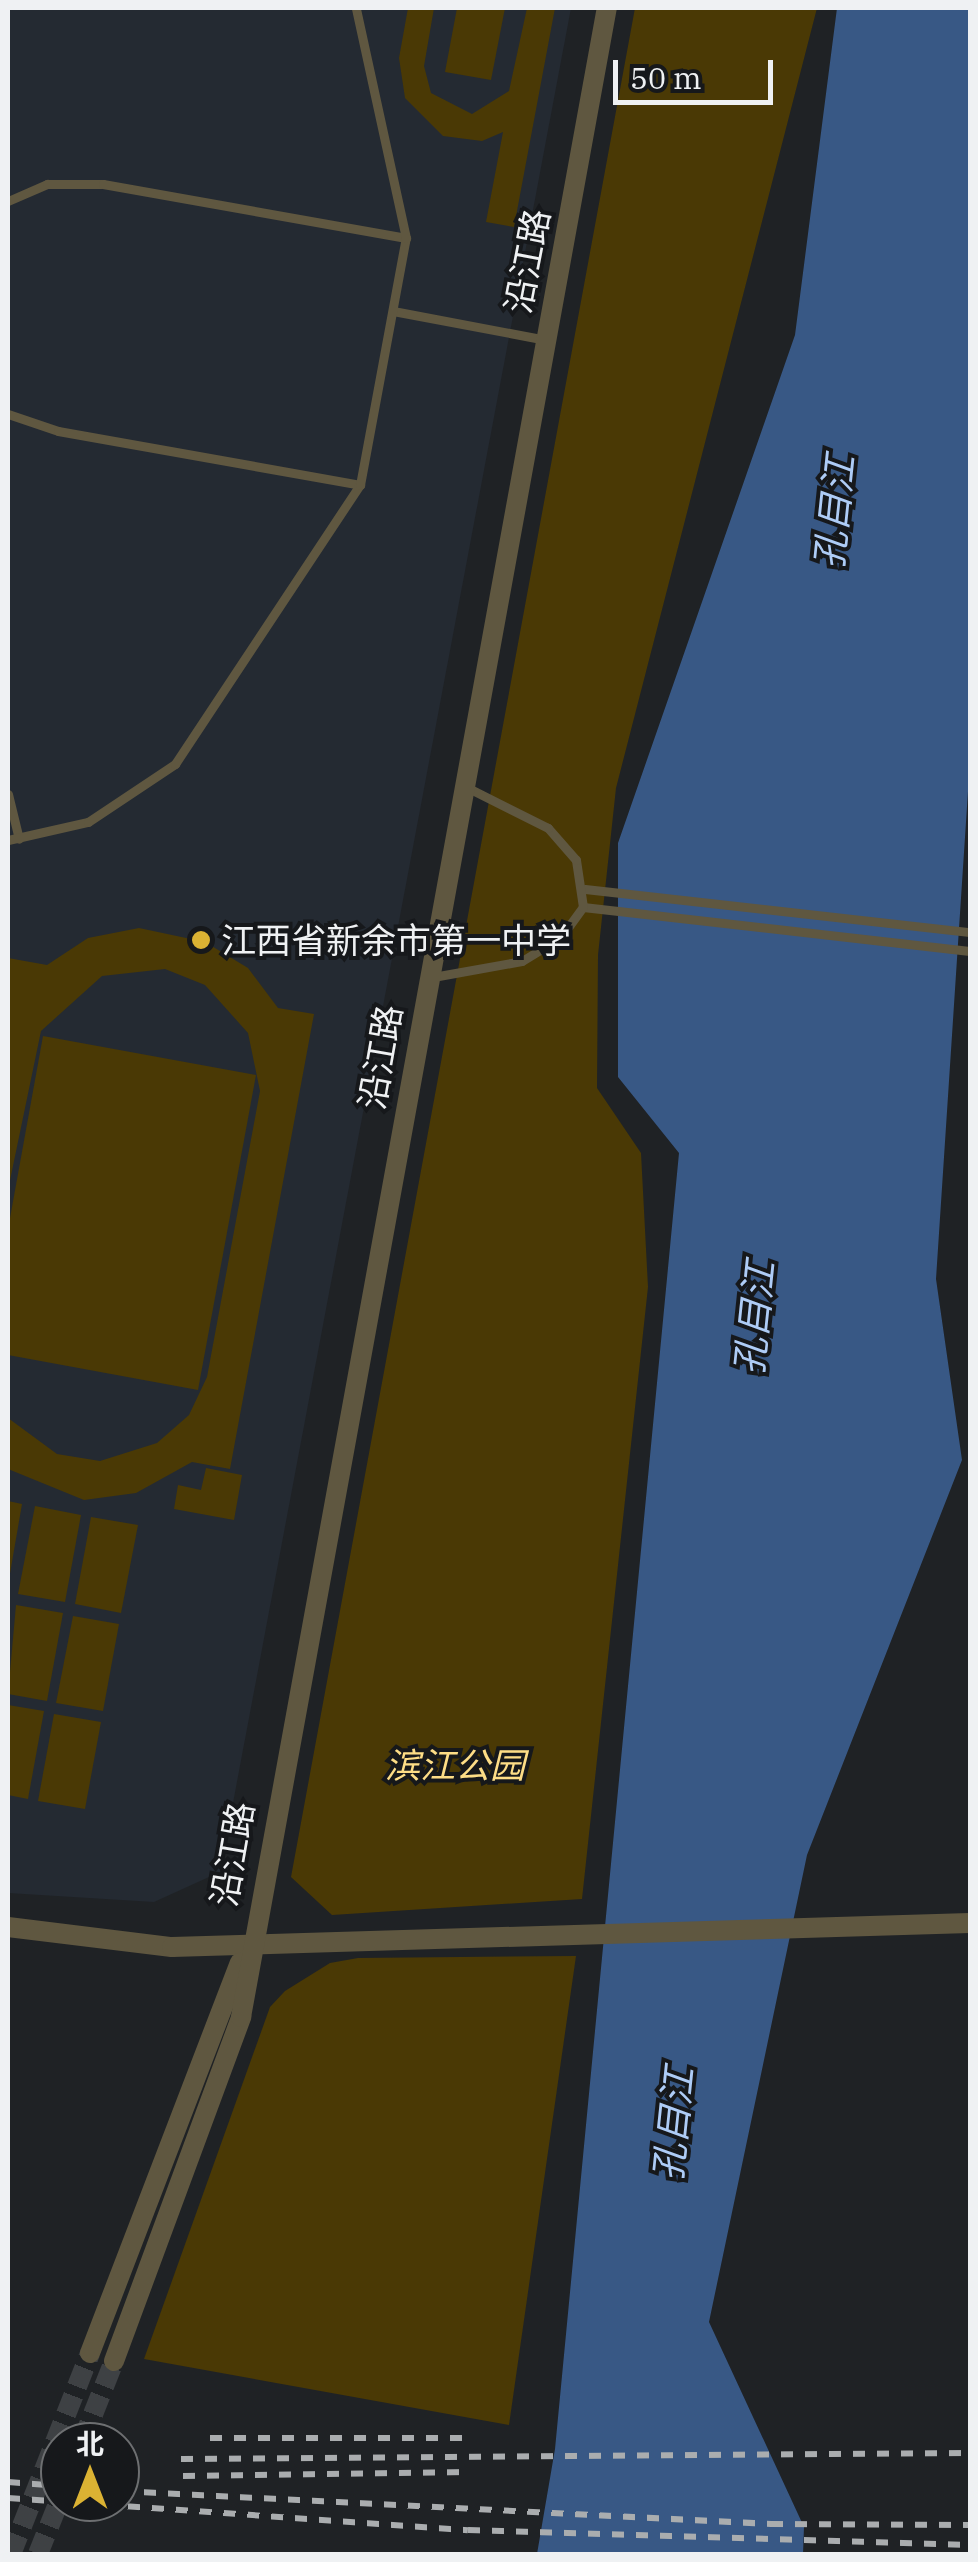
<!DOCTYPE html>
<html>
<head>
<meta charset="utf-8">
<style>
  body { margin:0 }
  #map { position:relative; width:978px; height:2562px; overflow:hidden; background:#1f2225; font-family:"IBM Plex Serif","Noto Sans SC",serif }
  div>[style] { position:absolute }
  .built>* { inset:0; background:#242a32 }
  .green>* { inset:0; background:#4a3905 }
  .water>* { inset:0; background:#385885 }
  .tertiary-tunnel>* { height:20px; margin-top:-10px; transform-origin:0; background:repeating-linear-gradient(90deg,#3e4144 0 20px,transparent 0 30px) }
  .service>* { height:9px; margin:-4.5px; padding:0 4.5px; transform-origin:4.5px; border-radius:4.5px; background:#5f5740 }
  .tertiary>* { height:20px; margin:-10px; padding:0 10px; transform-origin:10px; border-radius:10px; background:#5f5740 }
  .rail>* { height:6px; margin-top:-3px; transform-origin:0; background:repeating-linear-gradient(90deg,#aaadaf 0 12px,transparent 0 24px) }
  .dots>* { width:28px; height:28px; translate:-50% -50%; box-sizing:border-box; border:5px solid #16181b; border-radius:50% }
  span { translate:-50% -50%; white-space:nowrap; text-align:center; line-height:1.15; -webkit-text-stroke:8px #16181b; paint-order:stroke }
  .street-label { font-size:35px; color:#eff1f3 }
  .poi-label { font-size:35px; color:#eff1f3 }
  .left { translate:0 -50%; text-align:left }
  .park-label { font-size:35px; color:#fddd86; font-style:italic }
  .water-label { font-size:38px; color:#aeccf6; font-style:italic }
  .frame { position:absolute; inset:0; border:10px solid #eff1f3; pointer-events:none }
  .north { position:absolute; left:40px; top:2422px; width:100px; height:100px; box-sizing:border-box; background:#16181b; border:2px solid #6d6f71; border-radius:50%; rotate:0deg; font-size:28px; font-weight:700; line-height:40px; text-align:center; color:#eff1f3 }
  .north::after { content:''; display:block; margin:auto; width:35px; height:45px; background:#dbb233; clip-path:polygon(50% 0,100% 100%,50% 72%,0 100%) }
  .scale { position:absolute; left:613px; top:60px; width:160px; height:45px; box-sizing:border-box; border:5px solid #eff1f3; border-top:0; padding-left:12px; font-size:30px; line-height:35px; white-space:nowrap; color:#eff1f3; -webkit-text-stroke:8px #16181b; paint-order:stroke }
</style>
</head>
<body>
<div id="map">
  <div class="built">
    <div style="clip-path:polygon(8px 8px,571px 8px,220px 1872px,154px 1902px,8px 1893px)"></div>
  </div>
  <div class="green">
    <div style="clip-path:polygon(408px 8px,434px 8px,424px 66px,431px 93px,472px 114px,509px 91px,527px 8px,555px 8px,514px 227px,486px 222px,503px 132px,482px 141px,443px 136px,405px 98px,399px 58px)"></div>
    <div style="clip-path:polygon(457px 8px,505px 8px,491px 80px,445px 72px)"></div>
    <div style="clip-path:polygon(635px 8px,817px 8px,616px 788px,598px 955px,597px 1088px,641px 1153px,648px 1287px,582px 1899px,332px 1915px,291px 1877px)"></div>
    <div style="clip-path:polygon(139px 928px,205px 942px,248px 968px,278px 1008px,314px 1014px,230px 1469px,192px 1462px,136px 1493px,84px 1500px,8px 1469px,8px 1418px,57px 1454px,100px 1461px,157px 1443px,189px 1415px,207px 1377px,260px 1091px,248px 1033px,205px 985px,165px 969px,102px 976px,41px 1031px,8px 1190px,8px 958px,47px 965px,88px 938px)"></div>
    <div style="clip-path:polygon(43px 1036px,256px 1075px,198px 1390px,8px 1355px,8px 1229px)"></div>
    <div style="clip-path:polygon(206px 1468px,242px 1475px,234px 1520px,174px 1509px,178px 1485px,201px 1490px)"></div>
    <div style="clip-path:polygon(8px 1501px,22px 1504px,8px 1585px)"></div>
    <div style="clip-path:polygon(35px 1506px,81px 1515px,65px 1602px,18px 1594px)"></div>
    <div style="clip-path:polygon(91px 1517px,138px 1525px,121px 1613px,75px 1604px)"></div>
    <div style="clip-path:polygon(16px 1605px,63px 1613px,47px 1701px,8px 1694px)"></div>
    <div style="clip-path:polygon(73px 1616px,119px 1624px,103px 1711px,56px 1703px)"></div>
    <div style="clip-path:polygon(8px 1705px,44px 1711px,28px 1799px,8px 1795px)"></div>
    <div style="clip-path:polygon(54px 1714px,101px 1722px,85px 1809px,38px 1801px)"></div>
    <div style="clip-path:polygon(576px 1956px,509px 2425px,144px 2359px,270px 2007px,285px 1991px,330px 1963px,358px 1958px)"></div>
  </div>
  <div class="water">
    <div style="clip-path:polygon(837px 8px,970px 8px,970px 761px,936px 1279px,962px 1460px,807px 1855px,709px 2322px,804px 2527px,803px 2554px,537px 2554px,555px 2449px,679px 1153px,618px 1077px,618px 843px,795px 335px)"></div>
  </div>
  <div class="tertiary-tunnel">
    <div style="left:82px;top:2442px;width:87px;rotate:-68.4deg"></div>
    <div style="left:11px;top:2554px;width:216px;rotate:-68.5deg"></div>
    <div style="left:38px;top:2554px;width:59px;rotate:-68.2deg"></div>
  </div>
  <div class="service">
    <div style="left:8px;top:201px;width:43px;rotate:-23.6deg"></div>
    <div style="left:47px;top:184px;width:56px"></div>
    <div style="left:103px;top:184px;width:308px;rotate:10.1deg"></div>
    <div style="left:393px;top:311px;width:156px;rotate:10.7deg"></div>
    <div style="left:8px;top:414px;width:53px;rotate:18.8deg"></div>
    <div style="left:58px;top:431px;width:307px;rotate:10.1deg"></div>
    <div style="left:8px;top:794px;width:46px;rotate:76.3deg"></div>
    <div style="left:8px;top:840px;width:82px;rotate:-12.7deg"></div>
    <div style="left:88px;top:822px;width:105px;rotate:-33.7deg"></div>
    <div style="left:175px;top:764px;width:335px;rotate:-56.5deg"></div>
    <div style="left:360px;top:485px;width:251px;rotate:-79.5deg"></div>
    <div style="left:406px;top:238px;width:235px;rotate:-102.3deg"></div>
    <div style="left:585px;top:889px;width:387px;rotate:6.4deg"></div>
    <div style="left:583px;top:907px;width:389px;rotate:6.5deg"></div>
    <div style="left:433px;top:977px;width:90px;rotate:-10.2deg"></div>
    <div style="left:522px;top:961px;width:46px;rotate:-31.6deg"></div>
    <div style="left:561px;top:937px;width:37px;rotate:-54deg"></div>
    <div style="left:583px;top:907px;width:48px;rotate:-98.5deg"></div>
    <div style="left:576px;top:860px;width:43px;rotate:-131.2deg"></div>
    <div style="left:548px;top:828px;width:92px;rotate:-153.4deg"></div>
  </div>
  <div class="tertiary">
    <div style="left:8px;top:1927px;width:165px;rotate:7deg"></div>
    <div style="left:172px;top:1947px;width:798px;rotate:-1.72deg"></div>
    <div style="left:90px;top:2353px;width:418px;rotate:-69deg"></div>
    <div style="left:114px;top:2361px;width:367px;rotate:-69.7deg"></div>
    <div style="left:241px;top:2017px;width:2042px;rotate:-79.68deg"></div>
  </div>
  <div class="rail">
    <div style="left:210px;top:2438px;width:260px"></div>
    <div style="left:181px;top:2459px;width:789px;rotate:-0.44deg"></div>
    <div style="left:183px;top:2476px;width:287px;rotate:-0.8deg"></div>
    <div style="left:8px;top:2482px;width:52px;rotate:4.4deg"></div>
    <div style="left:120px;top:2491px;width:652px;rotate:2.9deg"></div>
    <div style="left:771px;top:2524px;width:199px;rotate:0.3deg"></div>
    <div style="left:8px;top:2498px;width:461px;rotate:4deg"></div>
    <div style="left:468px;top:2530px;width:502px;rotate:1.71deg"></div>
  </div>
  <div class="dots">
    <div style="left:201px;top:940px;background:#dbb233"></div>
  </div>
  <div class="street-label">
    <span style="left:527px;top:261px;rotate:-79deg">沿江路</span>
    <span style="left:380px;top:1057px;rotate:-80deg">沿江路</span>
    <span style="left:232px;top:1854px;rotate:-80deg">沿江路</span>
  </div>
  <div class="poi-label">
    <span class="left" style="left:221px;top:940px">江西省新余市第一中学</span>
  </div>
  <div class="park-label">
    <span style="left:455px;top:1765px">滨江公园</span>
  </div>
  <div class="water-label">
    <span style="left:834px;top:512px;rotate:-84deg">孔目江</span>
    <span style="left:754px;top:1318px;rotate:-84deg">孔目江</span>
    <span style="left:673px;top:2124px;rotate:-84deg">孔目江</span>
  </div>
  <div class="frame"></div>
  <div class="north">北</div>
  <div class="scale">50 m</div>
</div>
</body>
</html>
